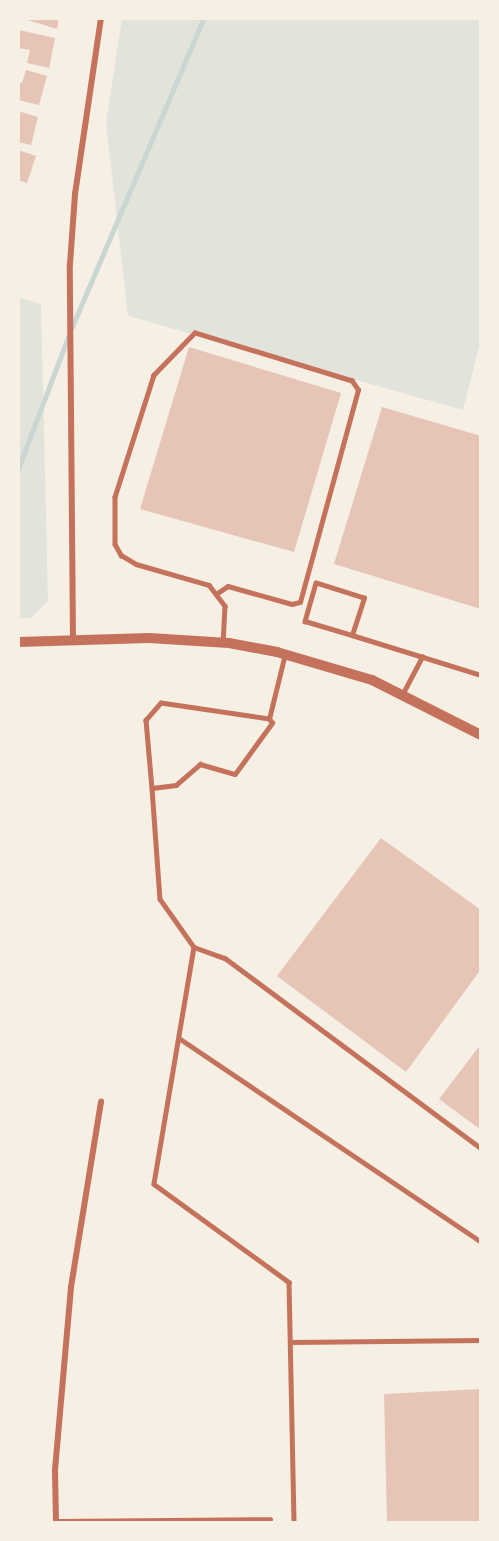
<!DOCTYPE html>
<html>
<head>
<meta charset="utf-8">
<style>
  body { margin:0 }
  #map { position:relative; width:499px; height:1541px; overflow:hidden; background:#f6efe4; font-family:Karla,sans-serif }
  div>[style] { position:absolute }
  .green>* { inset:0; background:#e2e4dc }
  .stream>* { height:4.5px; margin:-2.25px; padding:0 2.25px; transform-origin:2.25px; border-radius:2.25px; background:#c9d6d2 }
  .building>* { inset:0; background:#e6c5b7 }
  .service>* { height:4.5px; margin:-2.25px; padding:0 2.25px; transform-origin:2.25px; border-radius:2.25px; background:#c5725c }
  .minor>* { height:6px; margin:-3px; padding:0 3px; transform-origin:3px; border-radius:3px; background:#c5725c }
  .tertiary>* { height:10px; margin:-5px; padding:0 5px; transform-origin:5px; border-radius:5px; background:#c5725c }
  span { translate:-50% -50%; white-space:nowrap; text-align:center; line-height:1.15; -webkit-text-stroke:5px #f6efe4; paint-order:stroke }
  .frame { position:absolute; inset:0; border:20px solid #f6efe4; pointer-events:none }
</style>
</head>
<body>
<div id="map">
  <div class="green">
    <div style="clip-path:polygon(122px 18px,481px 18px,481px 339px,463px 410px,128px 316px,106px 123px)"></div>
    <div style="clip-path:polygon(18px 297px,41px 304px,48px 601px,31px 618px,18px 618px)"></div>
  </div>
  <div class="stream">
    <div style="left:72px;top:327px;width:336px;rotate:-66.9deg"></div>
    <div style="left:18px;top:469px;width:143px;rotate:-69.2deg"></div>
  </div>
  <div class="building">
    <div style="clip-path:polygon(21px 18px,59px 18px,57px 29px)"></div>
    <div style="clip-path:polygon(19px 30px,55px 38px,49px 68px,27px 63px,30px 50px,18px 48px)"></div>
    <div style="clip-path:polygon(26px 70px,47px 76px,39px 105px,18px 100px,18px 82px,22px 83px)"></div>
    <div style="clip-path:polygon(18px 111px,38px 117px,31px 145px,18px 142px)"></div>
    <div style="clip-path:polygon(18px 150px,36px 156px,27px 183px,18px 180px)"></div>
    <div style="clip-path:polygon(189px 347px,341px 393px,294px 552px,140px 509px)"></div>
    <div style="clip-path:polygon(382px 407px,481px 436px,481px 609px,334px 564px)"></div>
    <div style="clip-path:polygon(381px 838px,481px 910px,481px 969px,406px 1072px,277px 976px)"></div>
    <div style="clip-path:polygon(481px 1044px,481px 1130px,439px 1099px)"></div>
    <div style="clip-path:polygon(481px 1389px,481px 1523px,387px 1523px,384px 1394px)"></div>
  </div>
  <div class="service">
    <div style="left:216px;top:594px;width:14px;rotate:-34deg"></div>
    <div style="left:228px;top:586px;width:66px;rotate:15.7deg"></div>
    <div style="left:292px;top:604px;width:8px;rotate:-14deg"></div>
    <div style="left:300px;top:602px;width:220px;rotate:-74.7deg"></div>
    <div style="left:358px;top:390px;width:11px;rotate:-124deg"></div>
    <div style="left:352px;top:381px;width:164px;rotate:-163deg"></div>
    <div style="left:195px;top:333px;width:59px;rotate:134.3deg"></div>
    <div style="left:154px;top:375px;width:128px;rotate:107.7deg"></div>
    <div style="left:115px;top:497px;width:47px;rotate:90deg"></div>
    <div style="left:115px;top:544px;width:13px;rotate:61deg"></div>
    <div style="left:121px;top:555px;width:17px;rotate:31deg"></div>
    <div style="left:136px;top:564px;width:76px;rotate:16deg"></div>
    <div style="left:209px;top:585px;width:11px;rotate:52deg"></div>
    <div style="left:216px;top:594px;width:15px;rotate:53deg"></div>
    <div style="left:225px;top:606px;width:37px;rotate:93deg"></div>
    <div style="left:352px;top:635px;width:39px;rotate:-72deg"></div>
    <div style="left:364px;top:598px;width:50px;rotate:-162.6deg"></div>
    <div style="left:316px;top:583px;width:40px;rotate:106deg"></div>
    <div style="left:305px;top:621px;width:49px;rotate:16.6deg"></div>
    <div style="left:352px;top:635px;width:135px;rotate:17.2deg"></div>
    <div style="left:403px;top:693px;width:41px;rotate:-62.2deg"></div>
    <div style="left:269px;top:719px;width:67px;rotate:-76.2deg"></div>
    <div style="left:152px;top:788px;width:24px;rotate:-7deg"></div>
    <div style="left:176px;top:785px;width:32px;rotate:-41deg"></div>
    <div style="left:200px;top:764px;width:36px;rotate:16deg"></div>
    <div style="left:235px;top:774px;width:63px;rotate:-54deg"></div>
    <div style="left:272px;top:723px;width:5px;rotate:-127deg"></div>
    <div style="left:269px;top:719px;width:109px;rotate:-171.6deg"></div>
    <div style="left:161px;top:703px;width:23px;rotate:131deg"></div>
    <div style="left:146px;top:720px;width:68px;rotate:85deg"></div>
    <div style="left:152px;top:788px;width:111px;rotate:85.9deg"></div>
    <div style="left:160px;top:899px;width:59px;rotate:54.7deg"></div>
    <div style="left:194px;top:947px;width:240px;rotate:99.6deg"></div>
    <div style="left:154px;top:1184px;width:167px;rotate:36deg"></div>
    <div style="left:289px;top:1282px;width:241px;rotate:88.8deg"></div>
    <div style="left:194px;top:947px;width:33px;rotate:20deg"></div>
    <div style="left:225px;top:958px;width:319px;rotate:36.6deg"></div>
    <div style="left:179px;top:1038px;width:364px;rotate:34deg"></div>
    <div style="left:292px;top:1342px;width:189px;rotate:-0.6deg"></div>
    <div style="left:56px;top:1521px;width:214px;rotate:-0.5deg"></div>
  </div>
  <div class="minor">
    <div style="left:73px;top:640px;width:376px;rotate:-90.5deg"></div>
    <div style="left:70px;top:264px;width:70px;rotate:-85.9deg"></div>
    <div style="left:75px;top:194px;width:178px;rotate:-81.6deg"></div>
    <div style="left:56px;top:1523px;width:53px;rotate:-91.1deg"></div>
    <div style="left:55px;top:1470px;width:184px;rotate:-85deg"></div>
    <div style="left:71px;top:1287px;width:188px;rotate:-80.8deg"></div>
  </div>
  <div class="tertiary">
    <div style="left:18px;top:642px;width:131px;rotate:-1.7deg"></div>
    <div style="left:149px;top:638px;width:80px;rotate:3.6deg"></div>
    <div style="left:229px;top:643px;width:49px;rotate:10.6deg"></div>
    <div style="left:277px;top:652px;width:99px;rotate:16.4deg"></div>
    <div style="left:372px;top:680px;width:122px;rotate:26.8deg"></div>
  </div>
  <div class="frame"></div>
</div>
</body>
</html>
